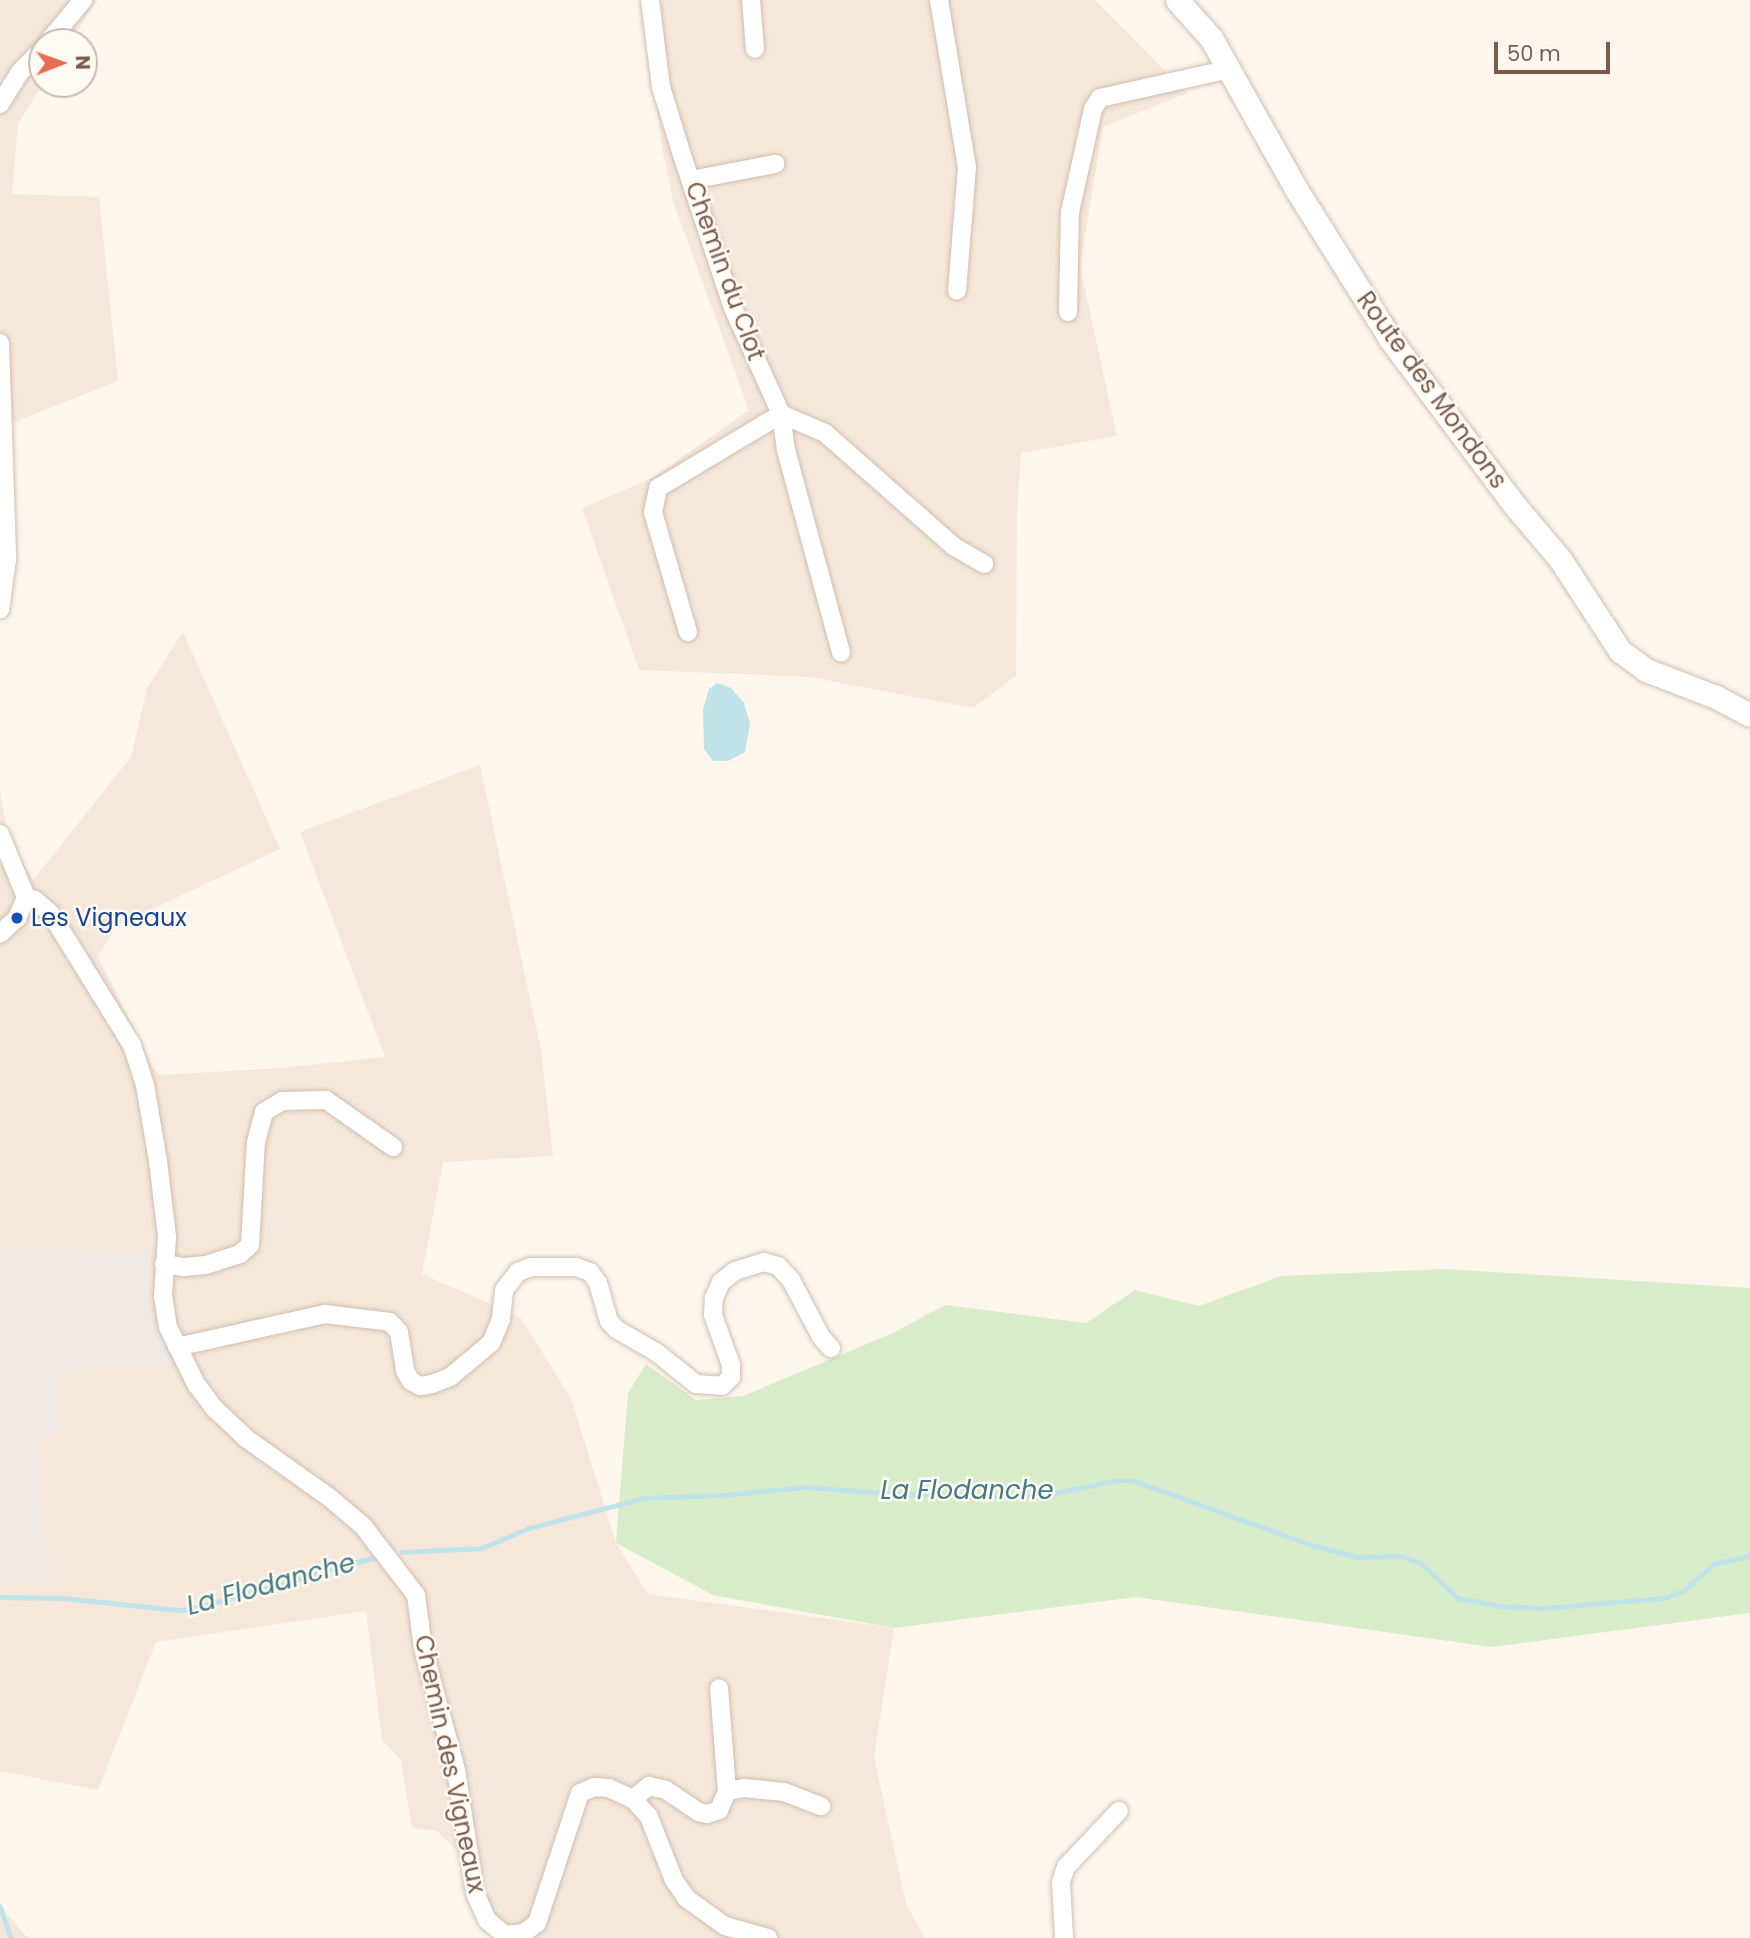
<!DOCTYPE html>
<html>
<head>
<meta charset="utf-8">
<style>
  body { margin:0 }
  #map { position:relative; width:1750px; height:1938px; overflow:hidden; background:#fdf6ec; font-family:Poppins,sans-serif }
  div>[style] { position:absolute }
  .residential>* { inset:0; background:#f5e8da }
  .industrial>* { inset:0; background:#efe9e4 }
  .green>* { inset:0; background:#d8ecc9 }
  .water>* { inset:0; background:#bfe3e8 }
  .stream>* { height:4.5px; margin:-2.25px; padding:0 2.25px; transform-origin:2.25px; border-radius:2.25px; background:#bfe3e8 }
  .roads { filter:drop-shadow(0 0 2px #d1beb0) drop-shadow(0 0 2px #d1beb0) }
  .minor>* { height:18px; margin:-9px; padding:0 9px; transform-origin:9px; border-radius:9px; background:#fff }
  .tertiary>* { height:23px; margin:-11.5px; padding:0 11.5px; transform-origin:11.5px; border-radius:11.5px; background:#fff }
  .dots>* { width:19px; height:19px; translate:-50% -50%; box-sizing:border-box; border:4px solid #fffaf3; border-radius:50% }
  span { translate:-50% -50%; white-space:nowrap; text-align:center; line-height:1.15; -webkit-text-stroke:5px #fffaf3; paint-order:stroke }
  .street-label { font-size:24px; color:#7a5c4d }
  .transit-label { font-size:24px; color:#164399 }
  .left { translate:0 -50%; text-align:left }
  .water-label { font-size:26px; color:#437c86; font-style:italic }
  .north { position:absolute; left:28px; top:28px; width:70px; height:70px; box-sizing:border-box; background:#fffaf3; border:2px solid #cabbb1; border-radius:50%; rotate:89deg; font-size:19px; font-weight:700; line-height:28px; text-align:center; color:#7a5c4d }
  .north::after { content:''; display:block; margin:auto; width:24px; height:32px; background:#e76f51; clip-path:polygon(50% 0,100% 100%,50% 72%,0 100%) }
  .scale { position:absolute; left:1494px; top:42px; width:116px; height:32px; box-sizing:border-box; border:4px solid #7a5c4d; border-top:0; padding-left:9px; font-size:21px; line-height:24px; white-space:nowrap; color:#7a5c4d; -webkit-text-stroke:5px #fffaf3; paint-order:stroke }
</style>
</head>
<body>
<div id="map">
  <div class="residential">
    <div style="clip-path:polygon(0 0,97px 0,70px 42px,42px 42px,43px 84px,18px 123px,12px 194px,99px 197px,118px 381px,14px 422px,0 370px)"></div>
    <div style="clip-path:polygon(644px 0,1095px 0,1187px 93px,1103px 127px,1080px 266px,1117px 436px,1021px 453px,1017px 510px,1016px 676px,973px 708px,810px 677px,639px 670px,582px 508px,654px 477px,749px 410px,673px 201px,661px 143px)"></div>
    <div style="clip-path:polygon(183px 632px,280px 849px,116px 926px,98px 957px,153px 1067px,159px 1075px,280px 1068px,385px 1057px,300px 832px,480px 765px,541px 1050px,553px 1156px,443px 1162px,422px 1274px,520px 1317px,571px 1398px,616px 1543px,648px 1594px,894px 1628px,874px 1757px,906px 1904px,925px 1938px,499px 1938px,483px 1877px,437px 1831px,412px 1828px,401px 1760px,382px 1740px,366px 1611px,156px 1642px,98px 1790px,0 1771px,0 790px,8px 839px,33px 880px,131px 757px,147px 688px)"></div>
    <div style="clip-path:polygon(0 1906px,26px 1936px,31px 1938px,0 1938px)"></div>
  </div>
  <div class="industrial">
    <div style="clip-path:polygon(0 1247px,151px 1252px,150px 1310px,173px 1366px,59px 1370px,60px 1429px,36px 1442px,49px 1582px,0 1585px)"></div>
  </div>
  <div class="green">
    <div style="clip-path:polygon(1445px 1269px,1750px 1288px,1750px 1613px,1491px 1647px,1136px 1597px,894px 1628px,713px 1595px,616px 1543px,628px 1393px,646px 1364px,696px 1400px,743px 1396px,893px 1333px,945px 1305px,1086px 1323px,1135px 1290px,1199px 1306px,1281px 1276px)"></div>
  </div>
  <div class="water">
    <div style="clip-path:polygon(717px 683px,731px 688px,744px 703px,750px 724px,745px 752px,728px 761px,713px 761px,704px 749px,703px 709px,709px 689px)"></div>
  </div>
  <div class="stream">
    <div style="left:402px;top:1552px;width:80px;rotate:-2.9deg"></div>
    <div style="left:482px;top:1548px;width:51px;rotate:-23.1deg"></div>
    <div style="left:529px;top:1528px;width:119px;rotate:-14.6deg"></div>
    <div style="left:644px;top:1498px;width:78px;rotate:-2.2deg"></div>
    <div style="left:722px;top:1495px;width:85px;rotate:-5.4deg"></div>
    <div style="left:807px;top:1487px;width:88px;rotate:4.5deg"></div>
    <div style="left:895px;top:1494px;width:146px;rotate:0.8deg"></div>
    <div style="left:1041px;top:1496px;width:73px;rotate:-11.9deg"></div>
    <div style="left:1112px;top:1481px;width:23px"></div>
    <div style="left:1135px;top:1481px;width:188px;rotate:19.9deg"></div>
    <div style="left:1312px;top:1545px;width:48px;rotate:14.6deg"></div>
    <div style="left:1358px;top:1557px;width:42px;rotate:-1.4deg"></div>
    <div style="left:1400px;top:1556px;width:22px;rotate:18deg"></div>
    <div style="left:1421px;top:1563px;width:51px;rotate:43.4deg"></div>
    <div style="left:1458px;top:1598px;width:44px;rotate:10.5deg"></div>
    <div style="left:1501px;top:1606px;width:42px;rotate:2.7deg"></div>
    <div style="left:1543px;top:1608px;width:121px;rotate:-4.7deg"></div>
    <div style="left:1664px;top:1598px;width:20px;rotate:-20deg"></div>
    <div style="left:1683px;top:1591px;width:41px;rotate:-41.1deg"></div>
    <div style="left:1714px;top:1564px;width:37px;rotate:-13deg"></div>
    <div style="left:0;top:1597px;width:63px;rotate:0.9deg"></div>
    <div style="left:63px;top:1598px;width:118px;rotate:5.9deg"></div>
    <div style="left:180px;top:1610px;width:20px;rotate:-9deg"></div>
    <div style="left:200px;top:1607px;width:182px;rotate:-15.9deg"></div>
    <div style="left:0;top:1906px;width:34px;rotate:71deg"></div>
  </div>
  <div class="roads">
    <div class="minor">
      <div style="left:650px;top:0;width:88px;rotate:82.8deg"></div>
      <div style="left:661px;top:87px;width:71px;rotate:72.8deg"></div>
      <div style="left:682px;top:155px;width:161px;rotate:71.6deg"></div>
      <div style="left:733px;top:308px;width:116px;rotate:65.6deg"></div>
      <div style="left:781px;top:414px;width:48px;rotate:23.4deg"></div>
      <div style="left:825px;top:433px;width:171px;rotate:41.4deg"></div>
      <div style="left:953px;top:546px;width:36px;rotate:30deg"></div>
      <div style="left:751px;top:0;width:49px;rotate:85.3deg"></div>
      <div style="left:939px;top:0;width:169px;rotate:80.5deg"></div>
      <div style="left:967px;top:167px;width:124px;rotate:94.6deg"></div>
      <div style="left:48px;top:42px;width:55px;rotate:-50.2deg"></div>
      <div style="left:0;top:104px;width:38px;rotate:-58deg"></div>
      <div style="left:20px;top:72px;width:32px;rotate:-46deg"></div>
      <div style="left:691px;top:180px;width:86px;rotate:-10.8deg"></div>
      <div style="left:1068px;top:312px;width:100px;rotate:-88.9deg"></div>
      <div style="left:1070px;top:212px;width:106px;rotate:-77.4deg"></div>
      <div style="left:1093px;top:109px;width:13px;rotate:-58deg"></div>
      <div style="left:1100px;top:98px;width:133px;rotate:-12.6deg"></div>
      <div style="left:0;top:343px;width:216px;rotate:88.1deg"></div>
      <div style="left:7px;top:559px;width:51px;rotate:97.8deg"></div>
      <div style="left:688px;top:632px;width:125px;rotate:-106.3deg"></div>
      <div style="left:653px;top:512px;width:25px;rotate:-78deg"></div>
      <div style="left:658px;top:488px;width:144px;rotate:-31deg"></div>
      <div style="left:781px;top:414px;width:36px;rotate:82deg"></div>
      <div style="left:786px;top:450px;width:210px;rotate:74.8deg"></div>
      <div style="left:0;top:834px;width:68px;rotate:67.6deg"></div>
      <div style="left:26px;top:897px;width:23px;rotate:113deg"></div>
      <div style="left:17px;top:918px;width:23px;rotate:137deg"></div>
      <div style="left:26px;top:897px;width:9px;rotate:18deg"></div>
      <div style="left:35px;top:900px;width:21px;rotate:41deg"></div>
      <div style="left:51px;top:914px;width:154px;rotate:58.3deg"></div>
      <div style="left:132px;top:1045px;width:42px;rotate:72deg"></div>
      <div style="left:145px;top:1085px;width:77px;rotate:80.3deg"></div>
      <div style="left:158px;top:1161px;width:77px;rotate:83.2deg"></div>
      <div style="left:167px;top:1237px;width:59px;rotate:93.9deg"></div>
      <div style="left:163px;top:1296px;width:31px;rotate:81deg"></div>
      <div style="left:168px;top:1327px;width:64px;rotate:63.8deg"></div>
      <div style="left:196px;top:1384px;width:31px;rotate:53deg"></div>
      <div style="left:215px;top:1409px;width:44px;rotate:43.2deg"></div>
      <div style="left:247px;top:1439px;width:102px;rotate:35.4deg"></div>
      <div style="left:330px;top:1498px;width:43px;rotate:40.3deg"></div>
      <div style="left:363px;top:1526px;width:87px;rotate:52.5deg"></div>
      <div style="left:416px;top:1595px;width:53px;rotate:82.5deg"></div>
      <div style="left:423px;top:1648px;width:126px;rotate:74.9deg"></div>
      <div style="left:456px;top:1770px;width:124px;rotate:81.2deg"></div>
      <div style="left:475px;top:1893px;width:30px;rotate:66deg"></div>
      <div style="left:487px;top:1920px;width:23px;rotate:40deg"></div>
      <div style="left:505px;top:1935px;width:19px;rotate:-6deg"></div>
      <div style="left:524px;top:1933px;width:16px;rotate:-38deg"></div>
      <div style="left:537px;top:1923px;width:137px;rotate:-71.7deg"></div>
      <div style="left:580px;top:1793px;width:15px;rotate:-23deg"></div>
      <div style="left:594px;top:1787px;width:15px;rotate:4deg"></div>
      <div style="left:609px;top:1788px;width:26px;rotate:25deg"></div>
      <div style="left:633px;top:1799px;width:24px;rotate:48deg"></div>
      <div style="left:649px;top:1817px;width:68px;rotate:68.4deg"></div>
      <div style="left:674px;top:1880px;width:22px;rotate:56deg"></div>
      <div style="left:686px;top:1898px;width:48px;rotate:35.7deg"></div>
      <div style="left:725px;top:1926px;width:45px;rotate:15.6deg"></div>
      <div style="left:164px;top:1264px;width:20px;rotate:9deg"></div>
      <div style="left:184px;top:1267px;width:22px;rotate:-5deg"></div>
      <div style="left:206px;top:1265px;width:36px;rotate:-18deg"></div>
      <div style="left:240px;top:1254px;width:13px;rotate:-42deg"></div>
      <div style="left:250px;top:1245px;width:103px;rotate:-86.7deg"></div>
      <div style="left:256px;top:1142px;width:31px;rotate:-75deg"></div>
      <div style="left:264px;top:1112px;width:21px;rotate:-31deg"></div>
      <div style="left:282px;top:1101px;width:44px;rotate:-1.3deg"></div>
      <div style="left:326px;top:1100px;width:82px;rotate:35deg"></div>
      <div style="left:177px;top:1347px;width:152px;rotate:-12.6deg"></div>
      <div style="left:325px;top:1314px;width:65px;rotate:7deg"></div>
      <div style="left:390px;top:1322px;width:13px;rotate:48deg"></div>
      <div style="left:399px;top:1332px;width:39px;rotate:81deg"></div>
      <div style="left:405px;top:1371px;width:12px;rotate:59deg"></div>
      <div style="left:411px;top:1381px;width:10px;rotate:29deg"></div>
      <div style="left:420px;top:1386px;width:12px;rotate:-9deg"></div>
      <div style="left:432px;top:1384px;width:19px;rotate:-21deg"></div>
      <div style="left:450px;top:1377px;width:53px;rotate:-39.7deg"></div>
      <div style="left:491px;top:1343px;width:26px;rotate:-67deg"></div>
      <div style="left:501px;top:1319px;width:29px;rotate:-84deg"></div>
      <div style="left:504px;top:1290px;width:23px;rotate:-52deg"></div>
      <div style="left:518px;top:1272px;width:14px;rotate:-21deg"></div>
      <div style="left:531px;top:1267px;width:45px"></div>
      <div style="left:576px;top:1267px;width:15px;rotate:20deg"></div>
      <div style="left:590px;top:1272px;width:14px;rotate:54deg"></div>
      <div style="left:598px;top:1283px;width:40px;rotate:74deg"></div>
      <div style="left:609px;top:1321px;width:11px;rotate:49deg"></div>
      <div style="left:616px;top:1329px;width:46px;rotate:29.9deg"></div>
      <div style="left:656px;top:1352px;width:51px;rotate:38.7deg"></div>
      <div style="left:696px;top:1384px;width:26px;rotate:4deg"></div>
      <div style="left:722px;top:1386px;width:13px;rotate:-45deg"></div>
      <div style="left:731px;top:1377px;width:12px;rotate:-90deg"></div>
      <div style="left:731px;top:1365px;width:53px;rotate:-109.8deg"></div>
      <div style="left:713px;top:1315px;width:17px;rotate:-87deg"></div>
      <div style="left:714px;top:1298px;width:17px;rotate:-66deg"></div>
      <div style="left:721px;top:1282px;width:18px;rotate:-38deg"></div>
      <div style="left:735px;top:1271px;width:30px;rotate:-17deg"></div>
      <div style="left:764px;top:1262px;width:15px;rotate:16deg"></div>
      <div style="left:778px;top:1266px;width:19px;rotate:47deg"></div>
      <div style="left:791px;top:1280px;width:64px;rotate:62.2deg"></div>
      <div style="left:821px;top:1337px;width:15px;rotate:48deg"></div>
      <div style="left:727px;top:1791px;width:17px;rotate:-10deg"></div>
      <div style="left:744px;top:1788px;width:40px;rotate:5.7deg"></div>
      <div style="left:784px;top:1792px;width:40px;rotate:21deg"></div>
      <div style="left:633px;top:1799px;width:21px;rotate:-39deg"></div>
      <div style="left:649px;top:1786px;width:17px;rotate:13deg"></div>
      <div style="left:666px;top:1790px;width:40px;rotate:34deg"></div>
      <div style="left:699px;top:1812px;width:8px;rotate:14deg"></div>
      <div style="left:707px;top:1814px;width:13px;rotate:-18deg"></div>
      <div style="left:719px;top:1810px;width:21px;rotate:-67deg"></div>
      <div style="left:727px;top:1791px;width:103px;rotate:-94.4deg"></div>
      <div style="left:1064px;top:1938px;width:56px;rotate:-93.1deg"></div>
      <div style="left:1061px;top:1882px;width:16px;rotate:-72deg"></div>
      <div style="left:1066px;top:1867px;width:77px;rotate:-46.6deg"></div>
    </div>
    <div class="tertiary">
      <div style="left:1177px;top:0;width:51px;rotate:48.2deg"></div>
      <div style="left:1211px;top:38px;width:173px;rotate:60.6deg"></div>
      <div style="left:1296px;top:189px;width:178px;rotate:57.8deg"></div>
      <div style="left:1391px;top:340px;width:209px;rotate:53.2deg"></div>
      <div style="left:1516px;top:507px;width:68px;rotate:49.8deg"></div>
      <div style="left:1560px;top:559px;width:110px;rotate:56.9deg"></div>
      <div style="left:1620px;top:651px;width:32px;rotate:36deg"></div>
      <div style="left:1646px;top:670px;width:75px;rotate:21.1deg"></div>
      <div style="left:1716px;top:697px;width:38px;rotate:28deg"></div>
    </div>
  </div>
  <div class="dots">
    <div style="left:17px;top:918px;background:#1a4fb4"></div>
  </div>
  <div class="street-label">
    <span style="left:725px;top:271px;rotate:70deg">Chemin du Clot</span>
    <span style="left:1432px;top:390px;rotate:54deg">Route des Mondons</span>
    <span style="left:450px;top:1764px;rotate:78deg">Chemin des Vigneaux</span>
  </div>
  <div class="transit-label">
    <span class="left" style="left:31px;top:918px">Les Vigneaux</span>
  </div>
  <div class="water-label">
    <span style="left:967px;top:1491px">La Flodanche</span>
    <span style="left:271px;top:1585px;rotate:-15deg">La Flodanche</span>
  </div>
  <div class="north">N</div>
  <div class="scale">50 m</div>
</div>
</body>
</html>
